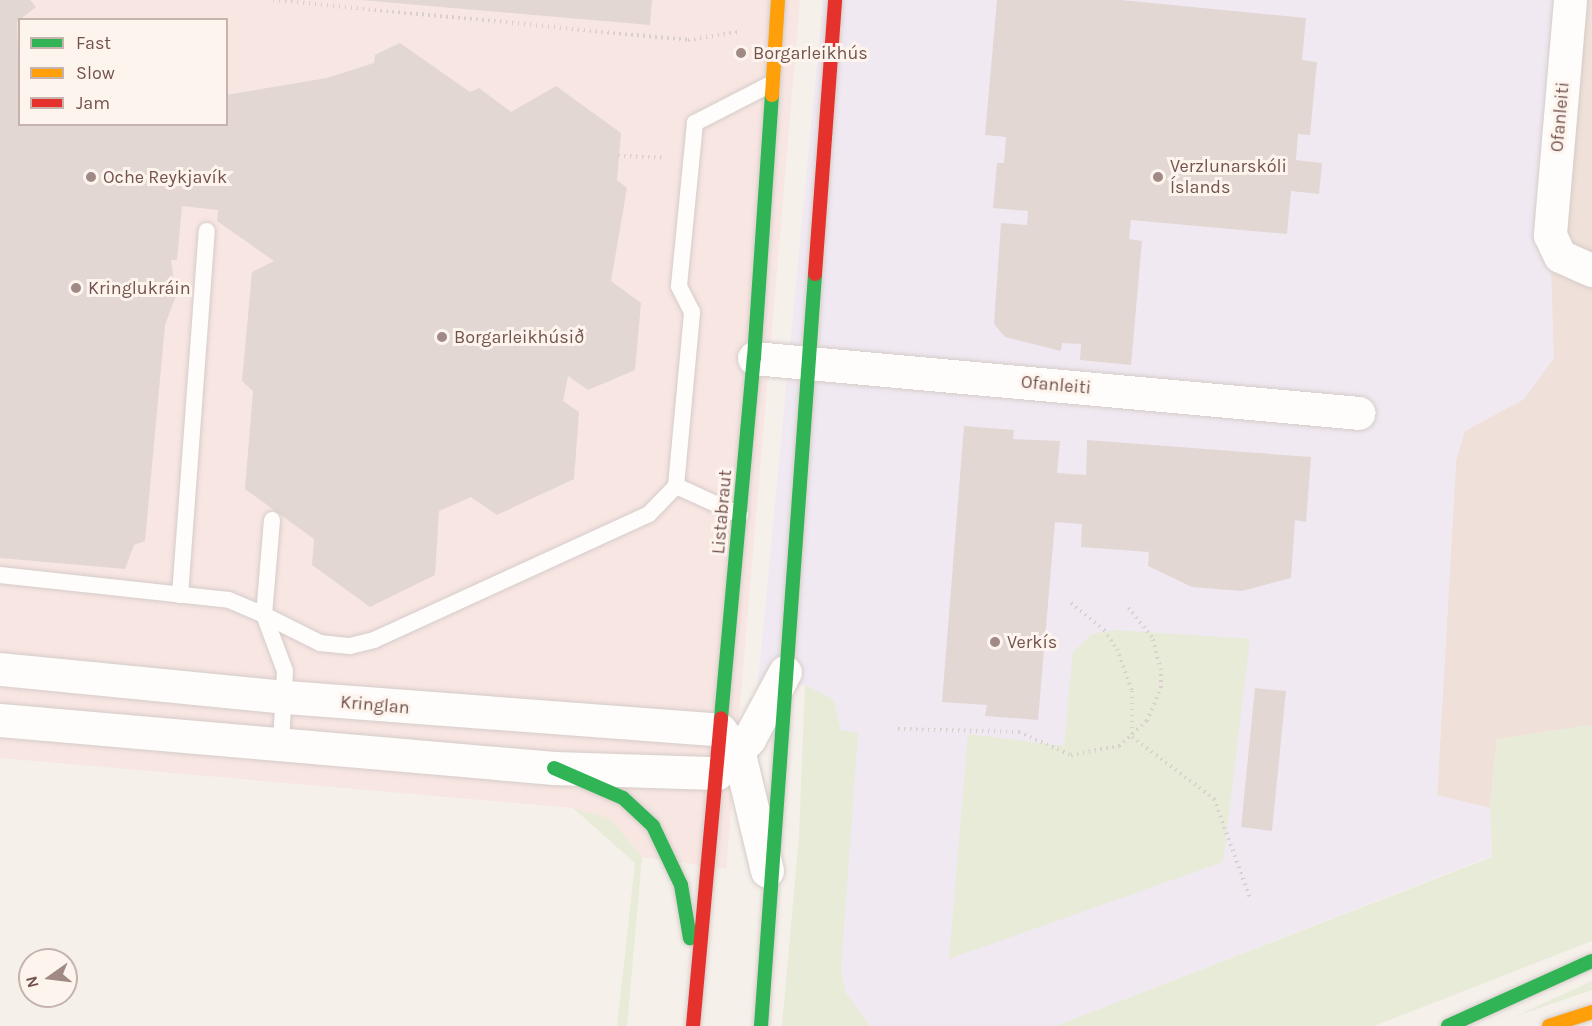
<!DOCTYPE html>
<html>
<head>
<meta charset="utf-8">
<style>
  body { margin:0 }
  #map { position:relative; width:1592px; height:1026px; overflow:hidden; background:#f6f0eb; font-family:Karla,sans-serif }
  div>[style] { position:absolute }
  .residential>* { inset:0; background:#efe1d9 }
  .commercial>* { inset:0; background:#f8e6e3 }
  .education>* { inset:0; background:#f0e9f2 }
  .green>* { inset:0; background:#e7ebd7 }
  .building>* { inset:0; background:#e2d7d3 }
  .path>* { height:4px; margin-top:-2px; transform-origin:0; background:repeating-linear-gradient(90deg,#d9d0ce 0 1.5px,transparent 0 6px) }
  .roads { filter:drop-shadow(0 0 2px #d5ccc8) drop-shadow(0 0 2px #d5ccc8) }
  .lane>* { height:16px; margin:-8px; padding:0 8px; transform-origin:8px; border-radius:8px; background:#fefdfc }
  .street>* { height:33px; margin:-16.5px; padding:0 16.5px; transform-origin:16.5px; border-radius:16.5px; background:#fefdfc }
  .fast>* { height:14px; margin:-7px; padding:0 7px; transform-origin:7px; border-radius:7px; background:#30b455 }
  .slow>* { height:14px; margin:-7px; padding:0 7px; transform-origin:7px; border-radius:7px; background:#ff9f0a }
  .jam>* { height:14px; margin:-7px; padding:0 7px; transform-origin:7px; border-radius:7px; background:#e5322d }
  .dots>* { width:16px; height:16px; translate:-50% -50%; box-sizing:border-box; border:3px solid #fef4ee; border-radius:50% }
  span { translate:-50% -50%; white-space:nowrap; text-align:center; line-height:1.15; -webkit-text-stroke:6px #fef4ee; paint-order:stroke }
  .poi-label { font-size:18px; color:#73524e }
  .left { translate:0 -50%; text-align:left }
  .street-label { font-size:18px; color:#73524e }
  .legend { position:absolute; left:18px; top:18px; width:210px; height:108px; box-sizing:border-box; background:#fef4ee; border:2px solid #c6b3ae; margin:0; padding:8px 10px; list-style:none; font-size:18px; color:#73524e }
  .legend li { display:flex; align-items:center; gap:12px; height:30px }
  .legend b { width:30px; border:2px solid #c6b3ae }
  .north { position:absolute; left:18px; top:948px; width:60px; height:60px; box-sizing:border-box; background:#fef4ee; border:2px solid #c6b3ae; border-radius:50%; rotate:256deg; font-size:16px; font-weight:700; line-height:24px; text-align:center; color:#73524e }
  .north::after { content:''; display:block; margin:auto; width:21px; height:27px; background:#a18985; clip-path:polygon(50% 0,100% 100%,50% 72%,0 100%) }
</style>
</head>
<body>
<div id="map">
  <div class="residential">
    <div style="clip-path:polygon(1570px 0,1592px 0,1592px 725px,1497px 739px,1490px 808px,1437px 796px,1456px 460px,1464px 431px,1524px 399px,1550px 235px)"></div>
  </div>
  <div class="commercial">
    <div style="clip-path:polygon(evenodd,0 0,800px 0,726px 869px,642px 857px,610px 820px,573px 808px,0 758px,0 0,20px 20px,226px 20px,226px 124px,20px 124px,20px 20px)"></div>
  </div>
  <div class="education">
    <div style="clip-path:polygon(823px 0,1570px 0,1550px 235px,1554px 358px,1524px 399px,1465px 431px,1456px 460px,1437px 795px,1490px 808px,1492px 856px,1056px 1026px,870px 1026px,858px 1012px,846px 993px,841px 970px,841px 730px,833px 699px,805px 685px,758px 682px)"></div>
  </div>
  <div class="green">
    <div style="clip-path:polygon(1116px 630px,1250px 639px,1223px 862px,949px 959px,968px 734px,1064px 746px,1073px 652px,1092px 634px)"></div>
    <div style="clip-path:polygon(805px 685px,833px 699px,841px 730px,858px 733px,841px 970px,846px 993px,870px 1026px,782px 1026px,799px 837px)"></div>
    <div style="clip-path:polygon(1592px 725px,1592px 941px,1374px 1026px,1056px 1026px,1492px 857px,1490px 808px,1497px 739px)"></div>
    <div style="clip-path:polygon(573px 808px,610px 819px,642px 857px,627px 1026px,617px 1026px,635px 863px)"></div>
    <div style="clip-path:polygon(1592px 981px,1592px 990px,1516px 1016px)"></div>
  </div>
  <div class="building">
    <div style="clip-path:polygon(0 0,30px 0,36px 7px,17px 22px,20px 124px,226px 124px,226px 95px,327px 78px,374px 63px,375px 55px,400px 43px,470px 92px,479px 88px,511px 112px,556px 86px,621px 133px,617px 180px,627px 188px,611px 281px,641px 303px,635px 370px,588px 390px,568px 376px,563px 401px,579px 412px,574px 479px,497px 515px,471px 497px,439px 511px,435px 575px,370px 607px,312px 565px,314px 539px,245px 489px,253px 391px,242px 381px,252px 272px,274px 261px,217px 221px,218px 210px,182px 206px,177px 260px,171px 260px,176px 296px,165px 325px,145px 541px,134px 545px,125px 569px,0 558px)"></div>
    <div style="clip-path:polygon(361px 0,652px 0,650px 25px)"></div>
    <div style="clip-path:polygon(997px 0,1121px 0,1306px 18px,1302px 60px,1317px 62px,1310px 135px,1298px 134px,1296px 160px,1322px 163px,1319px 194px,1291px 191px,1287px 234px,1131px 220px,1129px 239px,1142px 241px,1131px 365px,1080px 360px,1081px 344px,1062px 343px,1061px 351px,1005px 337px,994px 324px,1001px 223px,1027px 225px,1028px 211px,993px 208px,997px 163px,1004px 163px,1006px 137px,985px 135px)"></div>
    <div style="clip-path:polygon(964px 426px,1014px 430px,1013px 439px,1060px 441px,1057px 473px,1086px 475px,1087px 440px,1311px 457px,1306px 522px,1295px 520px,1291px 578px,1242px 591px,1192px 587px,1148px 566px,1149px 552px,1081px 547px,1082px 524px,1055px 522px,1038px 720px,985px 716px,987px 705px,942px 702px)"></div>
    <div style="clip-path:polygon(1255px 688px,1286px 691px,1272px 831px,1241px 827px)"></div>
  </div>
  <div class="path">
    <div style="left:273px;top:0;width:417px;rotate:5.5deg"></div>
    <div style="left:688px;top:40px;width:51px;rotate:-9.1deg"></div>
    <div style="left:618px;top:156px;width:46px;rotate:2.5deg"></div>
    <div style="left:1071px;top:603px;width:43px;rotate:39.3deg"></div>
    <div style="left:1104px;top:630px;width:23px;rotate:56deg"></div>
    <div style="left:1117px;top:649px;width:45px;rotate:70.3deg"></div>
    <div style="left:1132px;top:691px;width:46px;rotate:90deg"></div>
    <div style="left:1132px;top:737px;width:103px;rotate:37.1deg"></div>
    <div style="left:1214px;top:799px;width:105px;rotate:70deg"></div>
    <div style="left:898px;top:729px;width:121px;rotate:1.4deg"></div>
    <div style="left:1019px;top:732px;width:57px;rotate:23.9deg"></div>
    <div style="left:1071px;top:755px;width:49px;rotate:-10.6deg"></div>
    <div style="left:1119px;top:746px;width:38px;rotate:-42deg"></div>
    <div style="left:1147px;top:721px;width:36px;rotate:-67deg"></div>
    <div style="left:1161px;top:688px;width:18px;rotate:-90deg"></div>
    <div style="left:1161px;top:670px;width:34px;rotate:-105deg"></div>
    <div style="left:1152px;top:637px;width:40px;rotate:-129deg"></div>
  </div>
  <div class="roads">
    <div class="lane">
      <div style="left:740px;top:515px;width:70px;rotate:-155.6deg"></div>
      <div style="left:676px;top:486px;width:175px;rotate:-84.7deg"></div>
      <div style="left:692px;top:312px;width:29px;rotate:-117deg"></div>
      <div style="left:679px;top:286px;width:164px;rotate:-84.4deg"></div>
      <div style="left:695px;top:123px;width:83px;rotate:-27.2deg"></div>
      <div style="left:272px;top:520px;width:95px;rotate:94.8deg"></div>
      <div style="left:264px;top:615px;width:63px;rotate:26.6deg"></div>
      <div style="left:320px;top:643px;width:30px;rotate:6deg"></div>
      <div style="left:350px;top:646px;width:25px;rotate:-14deg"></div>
      <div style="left:374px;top:640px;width:302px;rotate:-24.6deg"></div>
      <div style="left:649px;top:514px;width:39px;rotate:-46deg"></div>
      <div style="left:0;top:575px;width:230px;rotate:6.2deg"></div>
      <div style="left:229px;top:600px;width:38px;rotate:23deg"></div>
      <div style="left:264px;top:615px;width:60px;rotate:69.4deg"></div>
      <div style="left:285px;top:671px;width:72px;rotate:93.2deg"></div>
      <div style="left:180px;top:595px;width:365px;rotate:-85.8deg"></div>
    </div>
    <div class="street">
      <div style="left:1570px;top:0;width:236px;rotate:94.9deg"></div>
      <div style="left:1550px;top:235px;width:23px;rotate:65deg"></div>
      <div style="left:1560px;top:256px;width:35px;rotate:24deg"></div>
      <div style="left:754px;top:358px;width:607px;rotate:5.19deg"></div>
      <div style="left:0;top:669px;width:287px;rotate:5.6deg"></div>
      <div style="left:286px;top:697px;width:435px;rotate:4.3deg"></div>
      <div style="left:720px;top:730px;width:31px;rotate:52deg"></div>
      <div style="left:739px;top:754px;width:120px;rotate:76.5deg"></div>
      <div style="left:0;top:720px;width:556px;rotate:4.95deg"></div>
      <div style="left:554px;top:768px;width:163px;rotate:1.8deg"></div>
      <div style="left:717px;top:773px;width:47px;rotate:-46.7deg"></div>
      <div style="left:749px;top:739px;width:76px;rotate:-61.8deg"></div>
    </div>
    <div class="fast">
      <div style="left:721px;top:718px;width:362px;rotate:-84.8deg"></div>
      <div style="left:754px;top:358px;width:264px;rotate:-86.1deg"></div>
      <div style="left:554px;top:768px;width:75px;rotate:23.5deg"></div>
      <div style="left:623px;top:798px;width:41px;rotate:43deg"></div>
      <div style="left:653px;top:826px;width:65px;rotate:64.6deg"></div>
      <div style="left:681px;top:885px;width:54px;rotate:80.4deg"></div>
      <div style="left:761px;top:1026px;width:754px;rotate:-85.89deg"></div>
      <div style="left:1448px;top:1026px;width:158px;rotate:-24.3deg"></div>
    </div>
    <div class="slow">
      <div style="left:772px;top:95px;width:95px;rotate:-86.4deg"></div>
      <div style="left:1549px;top:1026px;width:45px;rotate:-18deg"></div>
    </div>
    <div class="jam">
      <div style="left:815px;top:274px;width:275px;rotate:-85.8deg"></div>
      <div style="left:693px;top:1026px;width:309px;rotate:-84.8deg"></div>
    </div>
  </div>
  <div class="dots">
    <div style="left:741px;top:53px;background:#a18985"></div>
    <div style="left:91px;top:177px;background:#a18985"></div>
    <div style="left:1158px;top:177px;background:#a18985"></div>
    <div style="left:76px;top:288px;background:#a18985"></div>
    <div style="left:442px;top:337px;background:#a18985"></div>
    <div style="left:995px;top:642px;background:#a18985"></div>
  </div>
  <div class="poi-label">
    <span class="left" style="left:753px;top:53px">Borgarleikhús</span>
    <span class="left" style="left:1170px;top:177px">Verzlunarskóli<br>Íslands</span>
    <span class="left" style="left:103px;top:177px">Oche Reykjavík</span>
    <span class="left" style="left:88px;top:288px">Kringlukráin</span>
    <span class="left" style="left:454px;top:337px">Borgarleikhúsið</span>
    <span class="left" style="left:1007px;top:642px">Verkís</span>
  </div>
  <div class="street-label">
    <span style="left:1560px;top:117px;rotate:-85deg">Ofanleiti</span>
    <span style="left:1056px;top:385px;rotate:5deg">Ofanleiti</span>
    <span style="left:722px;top:512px;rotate:-85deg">Listabraut</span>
    <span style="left:375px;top:705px;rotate:5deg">Kringlan</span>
  </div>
  <ul class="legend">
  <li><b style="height:8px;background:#30b455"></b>Fast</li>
  <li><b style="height:8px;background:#ff9f0a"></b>Slow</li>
  <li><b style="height:8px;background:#e5322d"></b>Jam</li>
  </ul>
  <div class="north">N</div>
</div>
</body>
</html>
